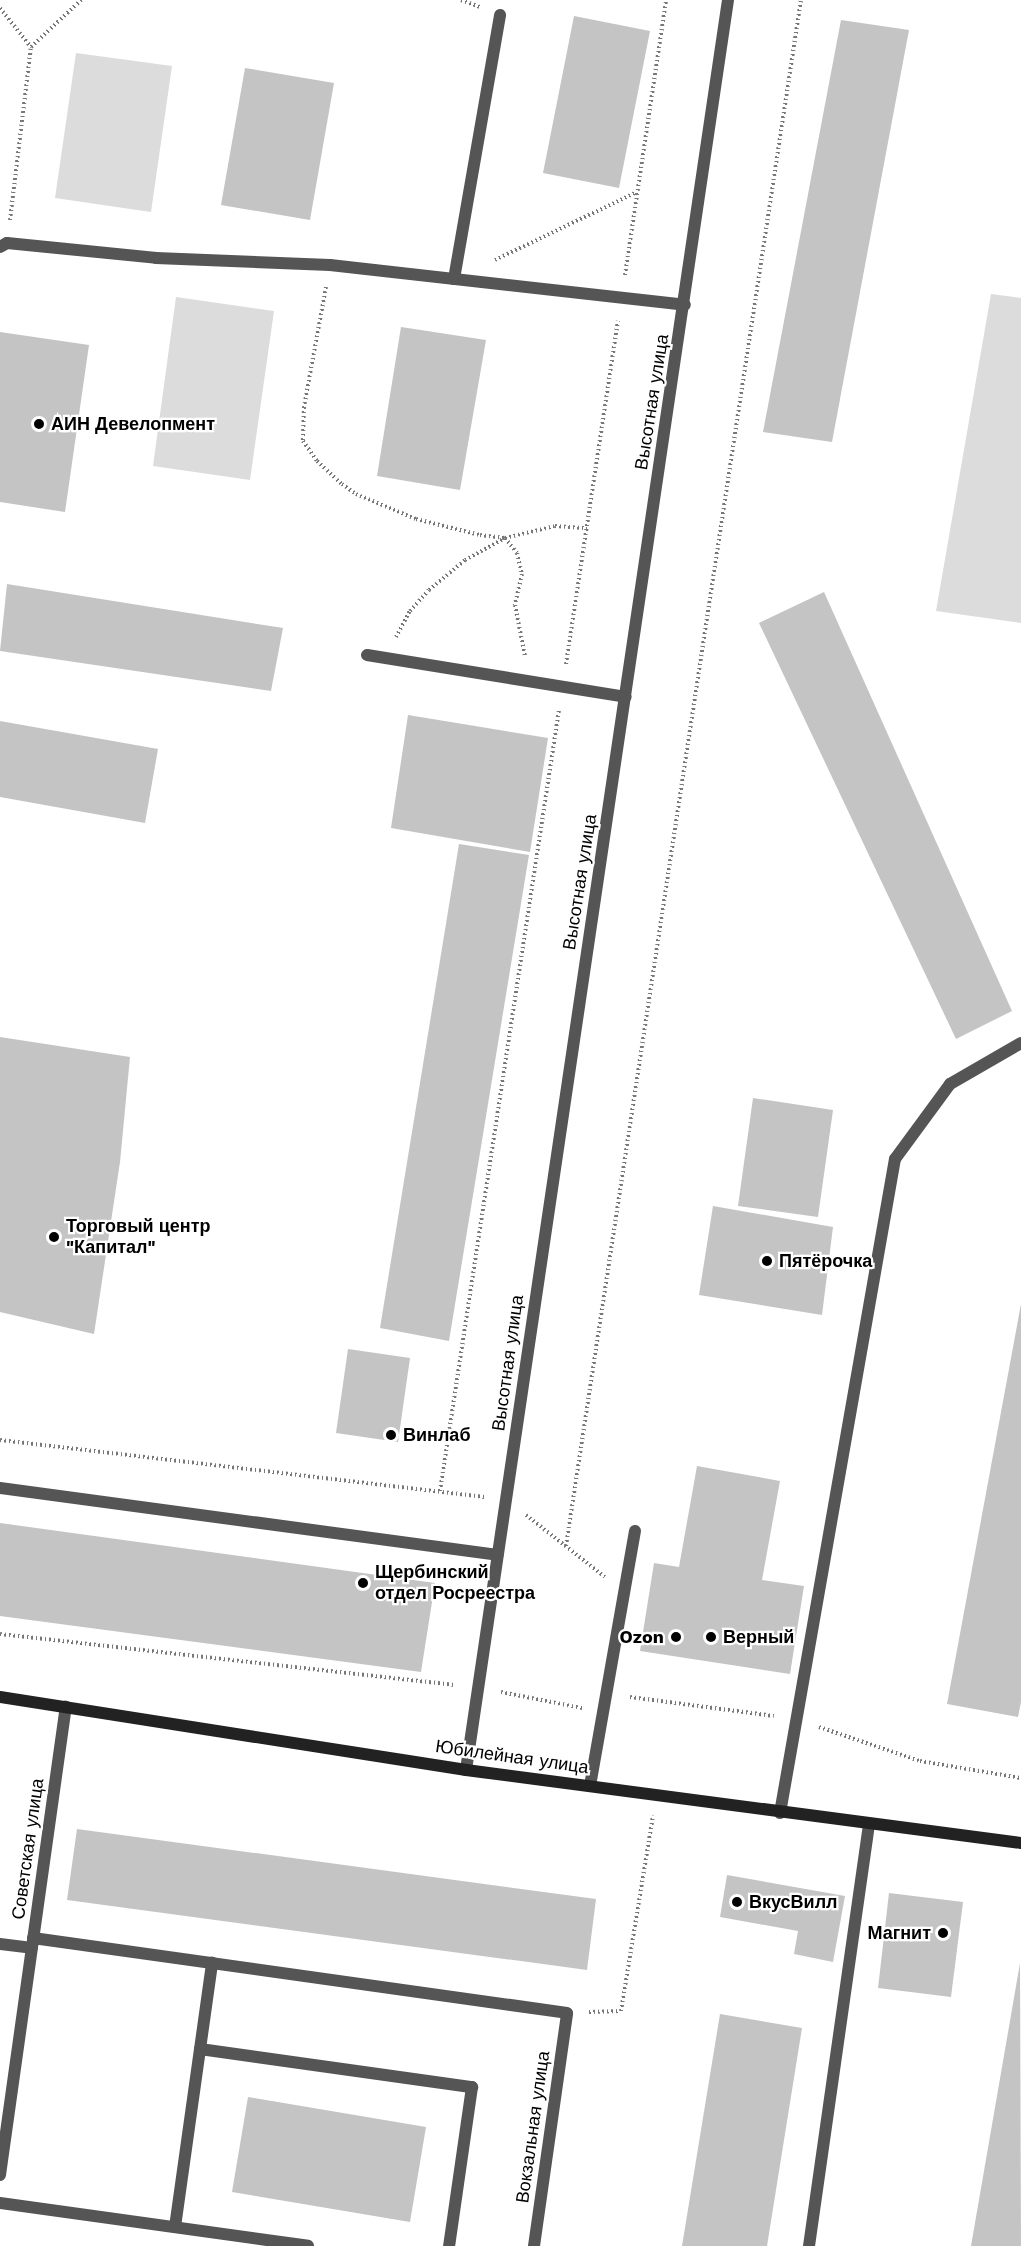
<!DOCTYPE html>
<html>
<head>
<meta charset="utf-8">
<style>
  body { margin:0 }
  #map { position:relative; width:1021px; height:2246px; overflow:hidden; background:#fff; font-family:"Work Sans",sans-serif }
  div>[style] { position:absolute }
  .green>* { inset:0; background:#dcdcdc }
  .building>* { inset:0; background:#c4c4c4 }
  .path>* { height:4px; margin-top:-2px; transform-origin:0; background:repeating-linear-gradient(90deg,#777 0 1.5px,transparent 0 4.5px) }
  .lane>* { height:12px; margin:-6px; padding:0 6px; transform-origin:6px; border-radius:6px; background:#555 }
  .street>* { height:12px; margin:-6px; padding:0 6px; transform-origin:6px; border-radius:6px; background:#555 }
  .secondary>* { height:12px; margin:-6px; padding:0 6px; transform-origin:6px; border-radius:6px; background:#222 }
  .dots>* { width:16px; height:16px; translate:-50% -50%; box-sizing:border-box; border:3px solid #fff; border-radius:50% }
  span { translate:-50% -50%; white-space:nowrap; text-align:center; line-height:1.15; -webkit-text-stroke:4.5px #fff; paint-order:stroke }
  .street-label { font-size:18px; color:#000 }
  .poi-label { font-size:18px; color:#000; font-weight:700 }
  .left { translate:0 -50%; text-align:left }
  .right { translate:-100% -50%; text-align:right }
</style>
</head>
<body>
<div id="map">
  <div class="green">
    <div style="clip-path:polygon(76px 53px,172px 66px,151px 212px,55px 198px)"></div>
    <div style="clip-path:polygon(991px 294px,1021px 298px,1021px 623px,936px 611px)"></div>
    <div style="clip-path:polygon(176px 297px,274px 311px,250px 480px,153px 466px)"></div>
  </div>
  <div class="building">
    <div style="clip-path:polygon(574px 16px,650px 31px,619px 188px,543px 173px)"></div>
    <div style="clip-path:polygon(841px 20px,909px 30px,832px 442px,763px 432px)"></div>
    <div style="clip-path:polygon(245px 68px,334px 83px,310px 220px,221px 205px)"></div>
    <div style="clip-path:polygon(401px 327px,486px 340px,460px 490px,377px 476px)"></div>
    <div style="clip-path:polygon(0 332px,89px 345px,65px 512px,0 502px)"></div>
    <div style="clip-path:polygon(7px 584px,283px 628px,271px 691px,0 651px)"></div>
    <div style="clip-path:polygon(824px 592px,1012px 1011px,956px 1039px,759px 623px)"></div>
    <div style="clip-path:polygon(408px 715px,548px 738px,530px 852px,391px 828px)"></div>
    <div style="clip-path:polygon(0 721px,158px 749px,145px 823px,0 797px)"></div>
    <div style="clip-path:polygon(459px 844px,529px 855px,449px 1341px,380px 1328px)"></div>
    <div style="clip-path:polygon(0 1037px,130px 1057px,120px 1162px,94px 1334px,0 1312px)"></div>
    <div style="clip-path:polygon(753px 1098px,833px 1110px,818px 1217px,738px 1206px)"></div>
    <div style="clip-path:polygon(713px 1206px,833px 1227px,822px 1315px,699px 1295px)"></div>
    <div style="clip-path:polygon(1021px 1304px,1021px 1702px,1018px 1717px,947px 1704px)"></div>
    <div style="clip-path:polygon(348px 1349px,410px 1358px,398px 1442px,336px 1433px)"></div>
    <div style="clip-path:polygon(697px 1466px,780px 1481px,762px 1580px,804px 1586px,790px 1674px,640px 1651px,654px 1563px,679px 1567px)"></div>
    <div style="clip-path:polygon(0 1523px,435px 1583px,421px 1672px,0 1616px)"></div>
    <div style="clip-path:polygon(77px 1829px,596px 1899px,587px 1970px,67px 1900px)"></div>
    <div style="clip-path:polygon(727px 1875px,845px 1896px,833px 1962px,794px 1954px,798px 1931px,720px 1917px)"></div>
    <div style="clip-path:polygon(889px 1893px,963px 1902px,951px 1997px,878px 1988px)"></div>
    <div style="clip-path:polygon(1020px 1963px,1021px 2246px,971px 2246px)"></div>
    <div style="clip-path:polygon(720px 2014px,802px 2028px,767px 2246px,682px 2246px)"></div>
    <div style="clip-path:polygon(248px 2097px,426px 2127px,410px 2222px,232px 2192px)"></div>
  </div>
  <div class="path">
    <div style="left:461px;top:0;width:20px;rotate:20deg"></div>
    <div style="left:0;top:8px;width:50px;rotate:51.5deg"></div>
    <div style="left:10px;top:220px;width:174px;rotate:-83.1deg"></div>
    <div style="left:31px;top:47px;width:69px;rotate:-43.2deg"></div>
    <div style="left:495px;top:260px;width:157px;rotate:-25.6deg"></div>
    <div style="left:625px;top:275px;width:278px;rotate:-81.5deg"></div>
    <div style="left:326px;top:287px;width:122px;rotate:100.4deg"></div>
    <div style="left:304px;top:407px;width:34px;rotate:92deg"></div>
    <div style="left:303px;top:441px;width:24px;rotate:55deg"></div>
    <div style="left:317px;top:461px;width:34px;rotate:43deg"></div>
    <div style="left:342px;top:484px;width:17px;rotate:36deg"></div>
    <div style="left:356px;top:494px;width:65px;rotate:22.6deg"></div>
    <div style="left:416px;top:519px;width:66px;rotate:14deg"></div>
    <div style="left:480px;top:535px;width:25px;rotate:7deg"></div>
    <div style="left:505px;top:538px;width:51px;rotate:-13.5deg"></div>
    <div style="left:555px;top:526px;width:32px;rotate:4deg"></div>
    <div style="left:396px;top:637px;width:30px;rotate:-62deg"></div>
    <div style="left:410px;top:611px;width:28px;rotate:-48deg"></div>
    <div style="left:429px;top:590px;width:47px;rotate:-39.8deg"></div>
    <div style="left:465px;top:560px;width:46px;rotate:-28.8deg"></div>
    <div style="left:505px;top:538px;width:19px;rotate:51deg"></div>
    <div style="left:517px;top:553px;width:22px;rotate:77deg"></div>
    <div style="left:522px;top:574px;width:32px;rotate:103deg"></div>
    <div style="left:515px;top:605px;width:52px;rotate:78.9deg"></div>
    <div style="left:566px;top:664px;width:347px;rotate:-81.4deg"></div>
    <div style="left:0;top:1440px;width:488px;rotate:6.7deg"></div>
    <div style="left:440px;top:1491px;width:790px;rotate:-81.34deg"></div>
    <div style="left:526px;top:1515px;width:100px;rotate:38.1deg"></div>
    <div style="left:566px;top:1546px;width:1564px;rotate:-81.36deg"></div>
    <div style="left:0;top:1634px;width:458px;rotate:6.4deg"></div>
    <div style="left:501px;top:1692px;width:83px;rotate:11.2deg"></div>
    <div style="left:630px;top:1697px;width:145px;rotate:7.5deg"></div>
    <div style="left:819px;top:1727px;width:107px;rotate:18.6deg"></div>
    <div style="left:920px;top:1761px;width:102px;rotate:9.6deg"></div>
    <div style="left:589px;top:2012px;width:32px;rotate:-2deg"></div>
    <div style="left:621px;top:2011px;width:198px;rotate:-80.7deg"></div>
  </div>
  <div class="lane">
    <div style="left:0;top:247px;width:8px;rotate:-30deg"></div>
    <div style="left:7px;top:243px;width:150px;rotate:5.7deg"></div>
    <div style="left:156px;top:258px;width:174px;rotate:2.3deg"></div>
    <div style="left:330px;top:265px;width:357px;rotate:6.4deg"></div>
    <div style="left:454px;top:279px;width:268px;rotate:-80.1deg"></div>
    <div style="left:367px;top:655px;width:262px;rotate:9.2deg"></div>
    <div style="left:0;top:1488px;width:502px;rotate:7.66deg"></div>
    <div style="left:590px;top:1786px;width:259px;rotate:-80deg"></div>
    <div style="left:780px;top:1813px;width:664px;rotate:-80.03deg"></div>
    <div style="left:895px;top:1159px;width:93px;rotate:-53.7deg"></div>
    <div style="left:950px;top:1084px;width:82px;rotate:-30deg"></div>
    <div style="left:33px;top:1938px;width:539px;rotate:7.99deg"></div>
    <div style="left:0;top:1944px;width:32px;rotate:7deg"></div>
    <div style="left:200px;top:2049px;width:275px;rotate:8deg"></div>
    <div style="left:472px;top:2087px;width:161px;rotate:98.2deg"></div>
    <div style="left:0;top:2203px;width:311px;rotate:7.9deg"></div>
    <div style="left:175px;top:2227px;width:267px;rotate:-82deg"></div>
    <div style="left:809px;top:2246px;width:426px;rotate:-81.9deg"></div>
  </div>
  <div class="street">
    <div style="left:466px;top:1770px;width:1789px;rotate:-81.58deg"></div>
    <div style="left:0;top:2175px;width:473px;rotate:-82deg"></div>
    <div style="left:534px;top:2246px;width:235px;rotate:-81.9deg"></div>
  </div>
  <div class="secondary">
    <div style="left:0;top:1697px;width:472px;rotate:8.9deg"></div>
    <div style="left:466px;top:1770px;width:560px;rotate:7.49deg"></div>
  </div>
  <div class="dots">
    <div style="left:39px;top:424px;background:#000"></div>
    <div style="left:54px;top:1237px;background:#000"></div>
    <div style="left:767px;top:1261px;background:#000"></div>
    <div style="left:391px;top:1435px;background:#000"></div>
    <div style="left:363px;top:1583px;background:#000"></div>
    <div style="left:676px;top:1637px;background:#000"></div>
    <div style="left:711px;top:1637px;background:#000"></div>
    <div style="left:737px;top:1902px;background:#000"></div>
    <div style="left:943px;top:1933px;background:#000"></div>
  </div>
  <div class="street-label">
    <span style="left:652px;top:402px;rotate:-81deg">Высотная улица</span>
    <span style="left:580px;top:882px;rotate:-81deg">Высотная улица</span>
    <span style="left:508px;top:1363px;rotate:-82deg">Высотная улица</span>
    <span style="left:512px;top:1757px;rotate:8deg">Юбилейная улица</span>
    <span style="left:28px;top:1849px;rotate:-82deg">Советская улица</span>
    <span style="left:533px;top:2127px;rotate:-82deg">Вокзальная улица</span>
  </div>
  <div class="poi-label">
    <span class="left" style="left:51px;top:424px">АИН Девелопмент</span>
    <span class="left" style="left:66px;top:1237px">Торговый центр<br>"Капитал"</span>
    <span class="left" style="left:779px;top:1261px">Пятёрочка</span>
    <span class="left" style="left:403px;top:1435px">Винлаб</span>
    <span class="left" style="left:375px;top:1583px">Щербинский<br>отдел Росреестра</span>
    <span class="right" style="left:664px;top:1637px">Ozon</span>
    <span class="left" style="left:723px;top:1637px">Верный</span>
    <span class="left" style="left:749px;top:1902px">ВкусВилл</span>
    <span class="right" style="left:931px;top:1933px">Магнит</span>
  </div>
</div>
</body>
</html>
